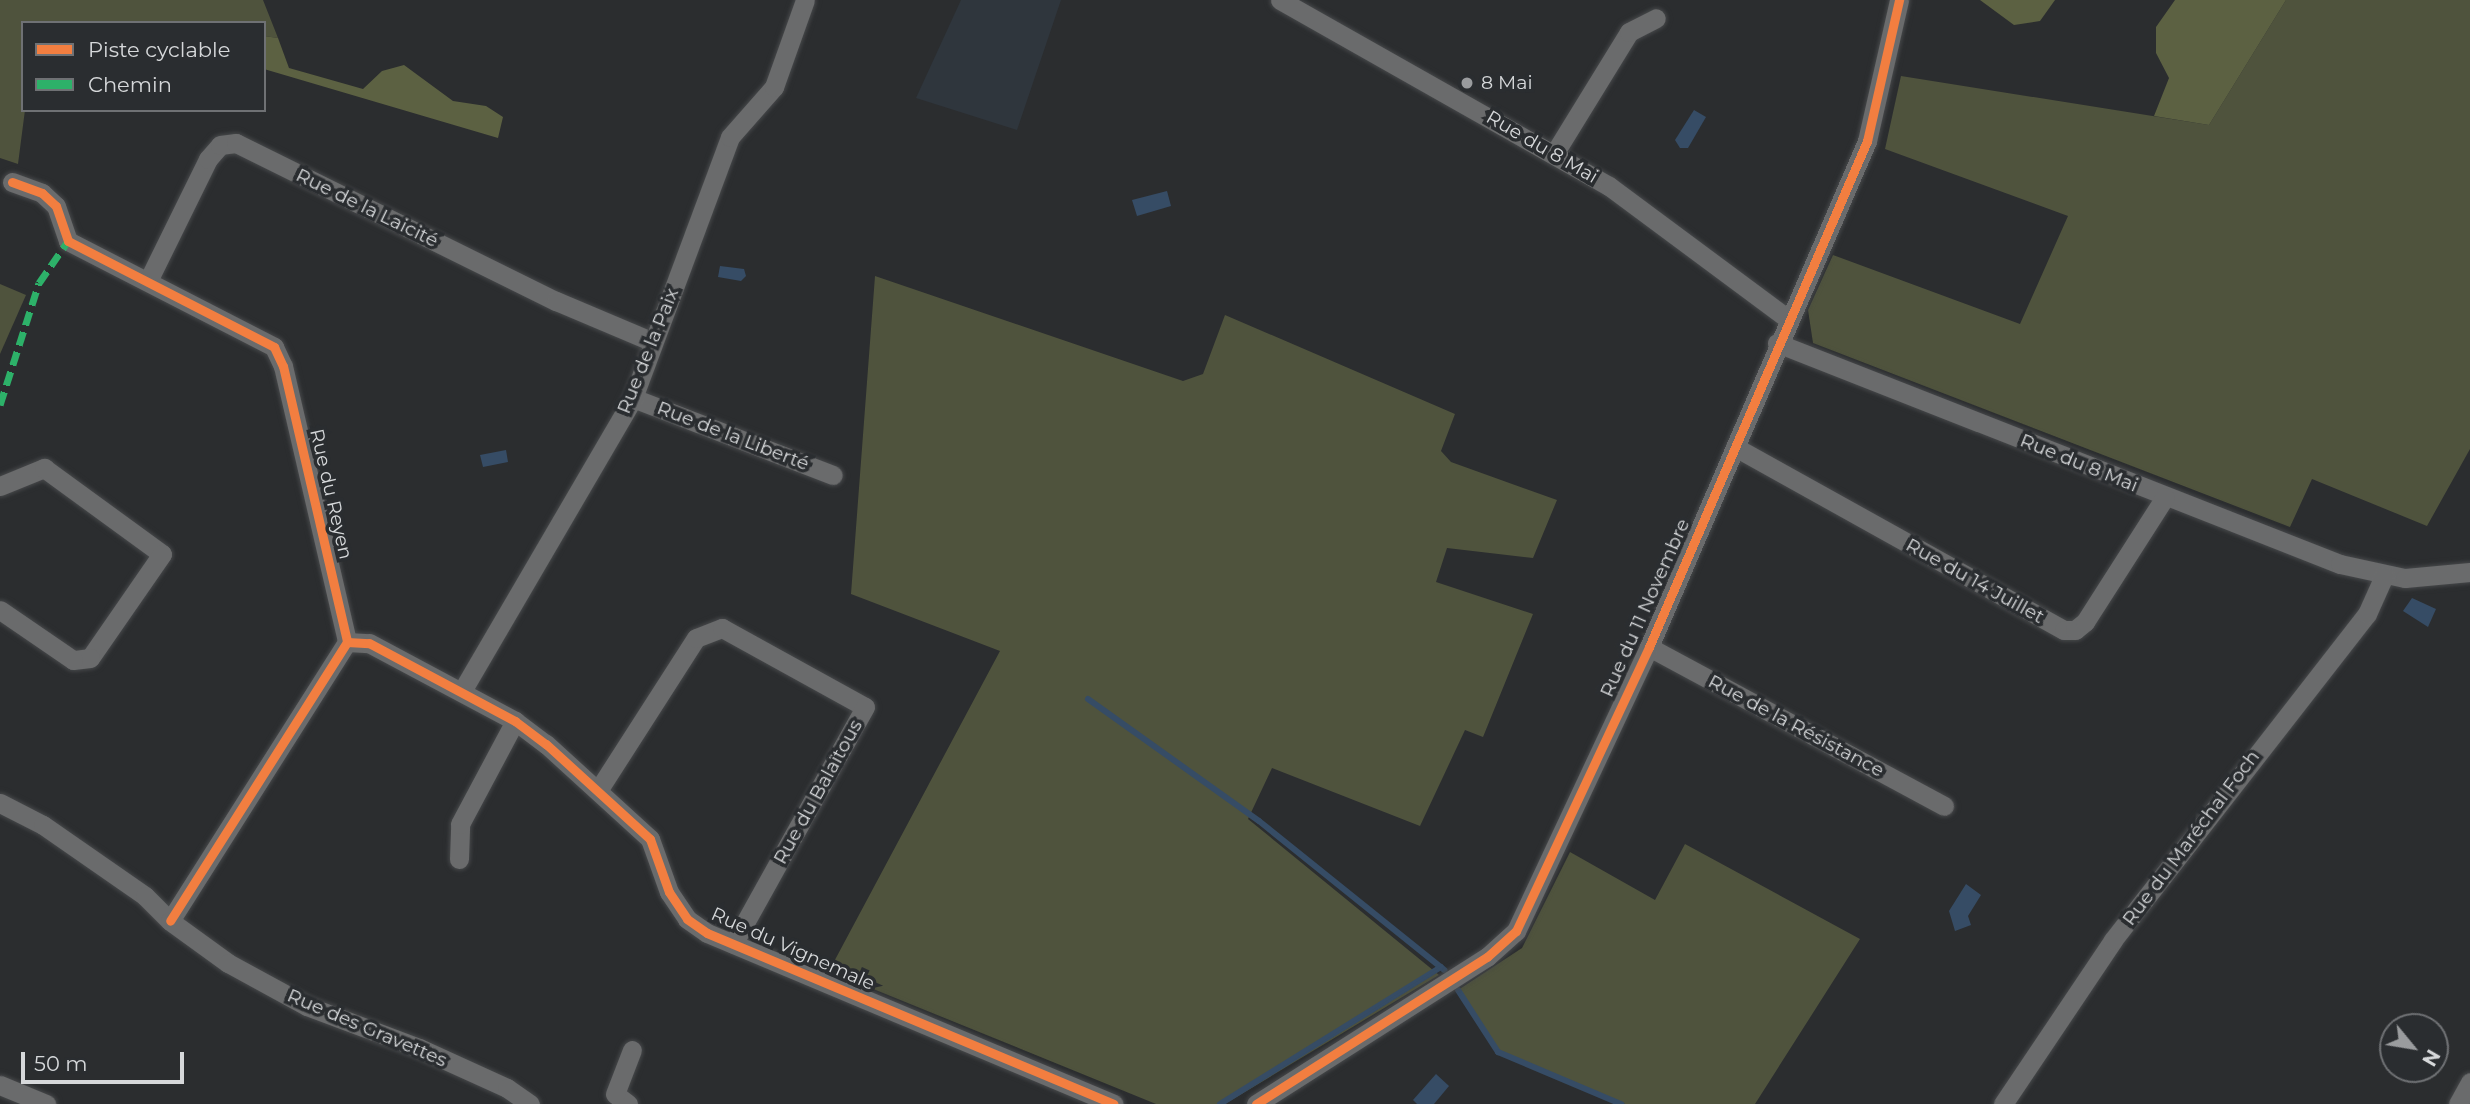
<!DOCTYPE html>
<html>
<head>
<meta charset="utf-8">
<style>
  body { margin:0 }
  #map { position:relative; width:2470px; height:1104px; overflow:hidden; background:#2b2d2f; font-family:Montserrat,sans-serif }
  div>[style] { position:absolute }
  .built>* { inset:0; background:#2f363d }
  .green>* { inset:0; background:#4f533d }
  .forest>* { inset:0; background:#5c6142 }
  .water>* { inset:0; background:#364c65 }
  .stream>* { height:6px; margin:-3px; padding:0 3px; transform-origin:3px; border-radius:3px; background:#364c65 }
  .roads { filter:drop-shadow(0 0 2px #46484a) drop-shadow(0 0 2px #46484a) }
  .minor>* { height:19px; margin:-9.5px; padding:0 9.5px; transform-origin:9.5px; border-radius:9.5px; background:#6a6b6c }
  .quiet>* { height:7px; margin-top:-3.5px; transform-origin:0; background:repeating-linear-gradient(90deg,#2db169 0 14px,transparent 0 21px) }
  .cycleway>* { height:9px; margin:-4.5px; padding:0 4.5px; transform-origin:4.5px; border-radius:4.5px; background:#f27e40 }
  .dots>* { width:19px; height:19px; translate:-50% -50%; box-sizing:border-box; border:4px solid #2a2d30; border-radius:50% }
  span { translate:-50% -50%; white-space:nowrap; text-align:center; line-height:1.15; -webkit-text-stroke:7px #2a2d30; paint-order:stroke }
  .poi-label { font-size:19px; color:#d6d8da }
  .left { translate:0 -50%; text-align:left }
  .street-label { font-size:19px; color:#d6d8da }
  .legend { position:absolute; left:21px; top:21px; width:245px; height:91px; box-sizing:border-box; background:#2a2d30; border:2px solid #6f7174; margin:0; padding:9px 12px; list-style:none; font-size:21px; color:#d6d8da }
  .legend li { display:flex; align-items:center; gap:14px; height:35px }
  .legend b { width:35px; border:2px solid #6f7174 }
  .north { position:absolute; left:2379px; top:1013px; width:70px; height:70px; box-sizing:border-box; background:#2a2d30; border:2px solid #6f7174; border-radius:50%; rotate:120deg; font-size:19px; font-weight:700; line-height:28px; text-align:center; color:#d6d8da }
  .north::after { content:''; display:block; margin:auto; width:24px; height:32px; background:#9a9c9e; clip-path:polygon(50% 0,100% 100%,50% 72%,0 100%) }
  .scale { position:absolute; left:21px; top:1052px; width:163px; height:32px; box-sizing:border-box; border:4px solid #d6d8da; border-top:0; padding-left:9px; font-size:21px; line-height:24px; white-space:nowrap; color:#d6d8da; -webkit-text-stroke:5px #2a2d30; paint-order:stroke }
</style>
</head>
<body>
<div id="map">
  <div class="built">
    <div style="clip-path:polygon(961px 0,1061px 0,1017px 130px,916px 98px)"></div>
  </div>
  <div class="green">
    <div style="clip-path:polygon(0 0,263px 0,278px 38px,264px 36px,264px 23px,23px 23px,25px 110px,18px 164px,0 158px)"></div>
    <div style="clip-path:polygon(2286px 0,2470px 0,2470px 449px,2427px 526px,2312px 479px,2290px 527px,1813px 343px,1808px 310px,1833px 255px,2020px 324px,2068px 216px,1885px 149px,1901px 76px,2209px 125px)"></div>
    <div style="clip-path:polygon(875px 276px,1183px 381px,1203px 374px,1225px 315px,1455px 414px,1441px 451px,1451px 462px,1557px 500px,1533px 558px,1447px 548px,1436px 582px,1533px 614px,1483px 737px,1465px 730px,1420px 826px,1272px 768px,1248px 819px,1439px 975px,1225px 1104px,1156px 1104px,829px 971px,1000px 651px,851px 594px)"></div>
    <div style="clip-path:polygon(0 284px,26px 295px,0 354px)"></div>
    <div style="clip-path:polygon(1685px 844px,1860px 939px,1755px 1104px,1625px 1104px,1498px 1052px,1458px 990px,1522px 948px,1570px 852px,1655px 900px)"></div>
  </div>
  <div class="forest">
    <div style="clip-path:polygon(1980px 0,2055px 0,2040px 21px,2014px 25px)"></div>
    <div style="clip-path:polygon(2175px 0,2286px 0,2209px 125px,2154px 116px,2169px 78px,2156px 53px,2156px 27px)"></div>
    <div style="clip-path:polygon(264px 36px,278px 38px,289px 68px,363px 89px,382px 71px,404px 65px,453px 101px,486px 106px,503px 117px,498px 138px,264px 69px)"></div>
  </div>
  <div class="water">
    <div style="clip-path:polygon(1694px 110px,1706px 117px,1688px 148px,1680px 148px,1675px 140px)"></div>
    <div style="clip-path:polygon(1167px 191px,1171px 206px,1137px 216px,1132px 200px)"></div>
    <div style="clip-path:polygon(720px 266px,744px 269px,746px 276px,741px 281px,718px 277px)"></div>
    <div style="clip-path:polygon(506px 450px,508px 462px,483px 467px,480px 455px)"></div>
    <div style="clip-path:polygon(2412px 598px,2436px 609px,2428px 627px,2403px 611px)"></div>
    <div style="clip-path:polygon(1966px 884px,1981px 895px,1968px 916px,1971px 925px,1955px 931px,1949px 911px)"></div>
    <div style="clip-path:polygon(1436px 1074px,1449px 1086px,1434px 1104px,1417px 1104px,1413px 1100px)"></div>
  </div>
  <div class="stream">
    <div style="left:1088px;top:699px;width:210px;rotate:35.5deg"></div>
    <div style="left:1259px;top:821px;width:238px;rotate:38.8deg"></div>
    <div style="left:1458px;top:990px;width:74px;rotate:57.2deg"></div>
    <div style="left:1498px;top:1052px;width:134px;rotate:22.9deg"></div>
    <div style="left:1220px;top:1104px;width:260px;rotate:-31.8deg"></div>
  </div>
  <div class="roads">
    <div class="minor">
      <div style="left:1280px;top:0;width:378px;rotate:29.5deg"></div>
      <div style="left:1609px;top:186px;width:223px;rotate:36.6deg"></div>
      <div style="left:1554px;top:154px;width:143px;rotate:-58.4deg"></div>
      <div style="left:1629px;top:32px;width:30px;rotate:-27deg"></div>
      <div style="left:12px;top:182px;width:32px;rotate:20deg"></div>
      <div style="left:42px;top:193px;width:19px;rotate:43deg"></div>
      <div style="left:56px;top:206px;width:37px;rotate:71deg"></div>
      <div style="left:68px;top:241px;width:232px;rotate:27.2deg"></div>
      <div style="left:274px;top:347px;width:21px;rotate:65deg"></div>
      <div style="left:283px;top:366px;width:283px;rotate:76.9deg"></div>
      <div style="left:347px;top:642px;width:330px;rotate:122.4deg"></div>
      <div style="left:148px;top:281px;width:136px;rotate:-63.8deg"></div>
      <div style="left:208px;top:159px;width:18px;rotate:-49deg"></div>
      <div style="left:220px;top:145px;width:16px;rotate:-7deg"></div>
      <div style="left:236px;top:143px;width:357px;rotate:26.3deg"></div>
      <div style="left:556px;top:301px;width:105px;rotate:22.9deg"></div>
      <div style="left:1777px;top:343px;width:605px;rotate:21.43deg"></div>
      <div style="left:2340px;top:564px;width:66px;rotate:12.2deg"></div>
      <div style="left:2405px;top:578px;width:65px;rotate:-5.3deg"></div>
      <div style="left:633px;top:398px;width:214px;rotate:21.1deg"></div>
      <div style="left:1735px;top:447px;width:376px;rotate:29.1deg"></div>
      <div style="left:2064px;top:630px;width:11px"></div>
      <div style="left:2075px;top:630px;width:13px;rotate:-39deg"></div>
      <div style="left:2085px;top:622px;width:148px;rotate:-57.4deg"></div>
      <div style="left:0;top:486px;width:48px;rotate:-22.2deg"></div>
      <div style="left:44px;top:468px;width:146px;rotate:36.1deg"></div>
      <div style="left:162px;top:554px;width:126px;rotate:124.7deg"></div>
      <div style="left:90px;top:658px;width:17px;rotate:173deg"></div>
      <div style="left:73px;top:660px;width:88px;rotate:-145.6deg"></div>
      <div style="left:347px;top:642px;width:22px;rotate:3deg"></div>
      <div style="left:369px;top:643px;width:166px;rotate:28.1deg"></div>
      <div style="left:515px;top:721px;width:39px;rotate:37deg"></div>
      <div style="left:546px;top:744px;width:141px;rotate:42.4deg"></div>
      <div style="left:650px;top:839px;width:56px;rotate:70.3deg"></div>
      <div style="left:669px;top:892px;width:32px;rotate:56deg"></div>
      <div style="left:687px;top:919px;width:24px;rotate:35deg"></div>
      <div style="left:707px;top:933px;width:441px;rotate:22.8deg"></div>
      <div style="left:1649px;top:647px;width:335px;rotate:28.3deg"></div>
      <div style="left:462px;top:691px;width:339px;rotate:-59.7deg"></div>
      <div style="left:633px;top:398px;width:278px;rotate:-69.6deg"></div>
      <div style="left:730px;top:137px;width:67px;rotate:-48.7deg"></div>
      <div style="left:774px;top:87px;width:92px;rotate:-70.4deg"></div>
      <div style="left:599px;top:789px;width:179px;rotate:-57.3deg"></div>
      <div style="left:696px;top:638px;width:28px;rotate:-21deg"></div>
      <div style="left:722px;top:628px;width:163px;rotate:28.9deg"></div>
      <div style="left:865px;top:707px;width:271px;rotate:119.1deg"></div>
      <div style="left:0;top:803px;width:48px;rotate:27.1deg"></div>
      <div style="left:43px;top:825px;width:124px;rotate:34.8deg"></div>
      <div style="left:145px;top:896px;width:35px;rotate:45deg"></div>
      <div style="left:170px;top:921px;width:72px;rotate:35.9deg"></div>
      <div style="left:228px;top:963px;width:90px;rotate:28.6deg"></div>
      <div style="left:307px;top:1006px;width:120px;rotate:20.6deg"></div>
      <div style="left:419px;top:1048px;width:97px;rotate:24.4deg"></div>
      <div style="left:507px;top:1088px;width:28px;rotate:35deg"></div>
      <div style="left:459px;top:859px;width:35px;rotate:-88deg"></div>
      <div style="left:460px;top:824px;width:117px;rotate:-61.9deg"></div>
      <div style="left:0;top:1085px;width:50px;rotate:22.4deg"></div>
      <div style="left:628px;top:1104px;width:16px;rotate:-142deg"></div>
      <div style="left:615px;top:1094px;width:47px;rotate:-68.9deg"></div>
      <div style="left:1256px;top:1104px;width:274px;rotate:-32.5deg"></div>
      <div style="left:1487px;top:957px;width:39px;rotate:-42deg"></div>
      <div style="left:1516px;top:931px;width:314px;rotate:-64.9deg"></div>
      <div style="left:1649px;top:647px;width:551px;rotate:-66.69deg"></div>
      <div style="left:1867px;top:141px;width:145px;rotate:-77.2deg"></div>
      <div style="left:2003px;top:1104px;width:197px;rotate:-56.1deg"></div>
      <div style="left:2113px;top:940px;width:413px;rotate:-52.1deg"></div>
      <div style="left:2367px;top:614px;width:42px;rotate:-65.9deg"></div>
      <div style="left:2458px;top:1104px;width:25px;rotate:-61deg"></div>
    </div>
  </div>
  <div class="quiet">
    <div style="left:0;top:405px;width:128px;rotate:-72.3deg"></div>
    <div style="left:39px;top:283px;width:51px;rotate:-55.4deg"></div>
  </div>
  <div class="cycleway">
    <div style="left:12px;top:182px;width:32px;rotate:20deg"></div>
    <div style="left:42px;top:193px;width:19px;rotate:43deg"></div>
    <div style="left:56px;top:206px;width:37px;rotate:71deg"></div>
    <div style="left:68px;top:241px;width:232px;rotate:27.2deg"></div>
    <div style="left:274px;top:347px;width:21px;rotate:65deg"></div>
    <div style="left:283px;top:366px;width:283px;rotate:76.9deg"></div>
    <div style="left:347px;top:642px;width:330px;rotate:122.4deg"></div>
    <div style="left:347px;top:642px;width:22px;rotate:3deg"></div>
    <div style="left:369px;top:643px;width:166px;rotate:28.1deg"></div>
    <div style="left:515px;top:721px;width:39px;rotate:37deg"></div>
    <div style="left:546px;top:744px;width:141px;rotate:42.4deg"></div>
    <div style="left:650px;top:839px;width:56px;rotate:70.3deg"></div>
    <div style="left:669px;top:892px;width:32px;rotate:56deg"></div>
    <div style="left:687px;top:919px;width:24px;rotate:35deg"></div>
    <div style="left:707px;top:933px;width:441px;rotate:22.8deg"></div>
    <div style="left:1256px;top:1104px;width:274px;rotate:-32.5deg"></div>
    <div style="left:1487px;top:957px;width:39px;rotate:-42deg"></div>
    <div style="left:1516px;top:931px;width:314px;rotate:-64.9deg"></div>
    <div style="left:1649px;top:647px;width:551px;rotate:-66.69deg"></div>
    <div style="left:1867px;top:141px;width:145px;rotate:-77.2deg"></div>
  </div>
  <div class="dots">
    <div style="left:1467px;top:83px;background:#9a9c9e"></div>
  </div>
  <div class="poi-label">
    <span class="left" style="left:1481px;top:83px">8 Mai</span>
  </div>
  <div class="street-label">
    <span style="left:1542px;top:147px;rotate:30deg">Rue du 8 Mai</span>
    <span style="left:367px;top:208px;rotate:26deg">Rue de la Laicité</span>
    <span style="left:648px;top:351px;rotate:-68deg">Rue de la Paix</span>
    <span style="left:733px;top:436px;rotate:21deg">Rue de la Liberté</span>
    <span style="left:2079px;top:463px;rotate:22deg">Rue du 8 Mai</span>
    <span style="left:331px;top:494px;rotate:77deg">Rue du Reyen</span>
    <span style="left:1975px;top:581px;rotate:29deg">Rue du 14 Juillet</span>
    <span style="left:1645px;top:608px;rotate:-66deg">Rue du 11 Novembre</span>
    <span style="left:1796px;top:726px;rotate:28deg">Rue de la Résistance</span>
    <span style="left:818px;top:792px;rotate:-61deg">Rue du Balaïtous</span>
    <span style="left:2191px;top:838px;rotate:-53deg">Rue du Maréchal Foch</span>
    <span style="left:793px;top:949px;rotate:24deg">Rue du Vignemale</span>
    <span style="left:367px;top:1028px;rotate:23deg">Rue des Gravettes</span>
  </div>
  <ul class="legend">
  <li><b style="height:9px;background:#f27e40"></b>Piste cyclable</li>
  <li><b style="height:9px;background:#2db169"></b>Chemin</li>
  </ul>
  <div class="north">N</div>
  <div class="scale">50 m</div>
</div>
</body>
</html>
